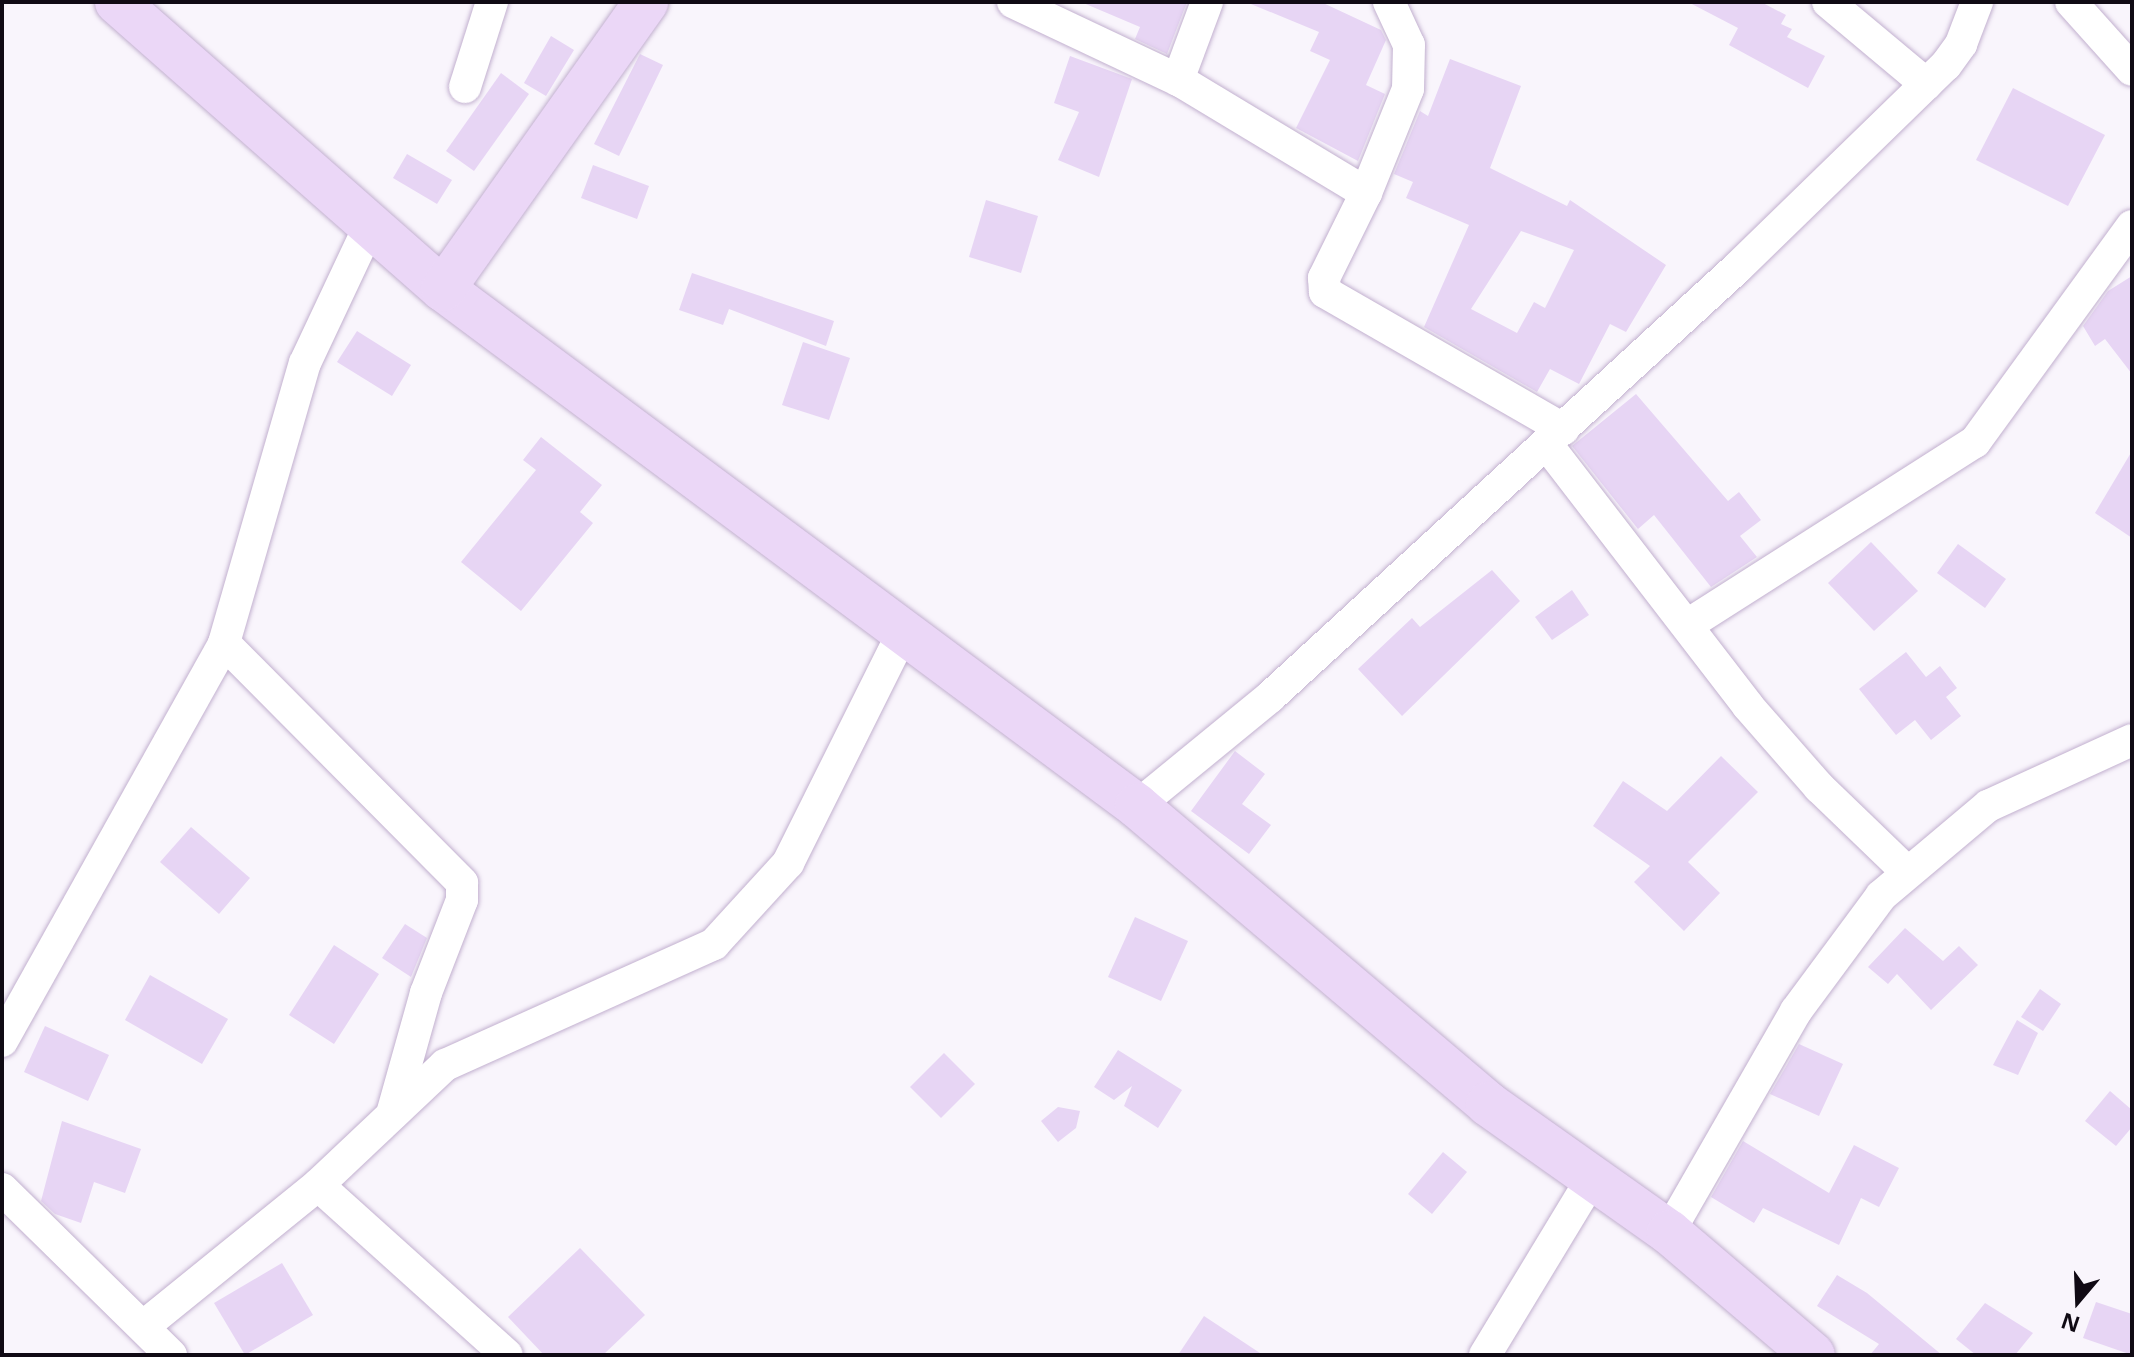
<!DOCTYPE html>
<html>
<head>
<meta charset="utf-8">
<style>
  body { margin:0 }
  #map { position:relative; width:2134px; height:1357px; overflow:hidden; background:#f9f5fc; font-family:"Noto Sans",sans-serif }
  div>[style] { position:absolute }
  .building>* { inset:0; background:#e7d5f4 }
  .roads { filter:drop-shadow(0 0 2px #c2b0cf) drop-shadow(0 0 2px #c2b0cf) }
  .street>* { height:32px; margin:-16px; padding:0 16px; transform-origin:16px; border-radius:16px; background:#fff }
  .secondary>* { height:44px; margin:-22px; padding:0 22px; transform-origin:22px; border-radius:22px; background:#ebd7f7 }
  span { translate:-50% -50%; white-space:nowrap; text-align:center; line-height:1.15; -webkit-text-stroke:6px #f9f5fc; paint-order:stroke }
  .frame { position:absolute; inset:0; border:4px solid #100a14; pointer-events:none }
  .north { position:absolute; left:2038px; top:1261px; width:80px; height:80px; -webkit-text-stroke:6px #f9f5fc; paint-order:stroke; rotate:199deg; font-size:22px; font-weight:700; line-height:32px; text-align:center; color:#100a14 }
  .north::after { content:''; display:block; margin:auto; width:28px; height:36px; background:#100a14; clip-path:polygon(50% 0,100% 100%,50% 72%,0 100%) }
</style>
</head>
<body>
<div id="map">
  <div class="building">
    <div style="clip-path:polygon(1081px 2px,1187px 2px,1167px 54px,1135px 39px,1140px 27px)"></div>
    <div style="clip-path:polygon(1246px 2px,1321px 2px,1381px 30px,1386px 40px,1366px 85px,1385px 94px,1358px 161px,1296px 128px,1330px 60px,1310px 51px,1319px 32px)"></div>
    <div style="clip-path:polygon(1688px 2px,1761px 2px,1786px 15px,1781px 24px,1792px 29px,1787px 37px,1825px 56px,1808px 88px,1729px 45px,1738px 28px)"></div>
    <div style="clip-path:polygon(551px 36px,574px 50px,546px 96px,524px 83px)"></div>
    <div style="clip-path:polygon(640px 54px,663px 65px,619px 156px,594px 144px)"></div>
    <div style="clip-path:polygon(1070px 56px,1132px 79px,1099px 177px,1058px 160px,1079px 112px,1054px 103px)"></div>
    <div style="clip-path:polygon(evenodd,1450px 59px,1521px 86px,1490px 168px,1567px 206px,1570px 200px,1666px 265px,1626px 332px,1610px 324px,1579px 384px,1550px 369px,1537px 392px,1424px 327px,1469px 225px,1406px 198px,1413px 182px,1394px 174px,1420px 111px,1428px 116px,1450px 59px,1521px 231px,1574px 250px,1545px 308px,1534px 302px,1517px 333px,1471px 309px,1521px 231px)"></div>
    <div style="clip-path:polygon(501px 73px,529px 94px,474px 171px,446px 151px)"></div>
    <div style="clip-path:polygon(2013px 88px,2105px 135px,2068px 206px,1976px 160px)"></div>
    <div style="clip-path:polygon(407px 154px,452px 180px,437px 204px,393px 178px)"></div>
    <div style="clip-path:polygon(593px 165px,649px 186px,637px 219px,581px 198px)"></div>
    <div style="clip-path:polygon(986px 200px,1038px 216px,1021px 273px,969px 257px)"></div>
    <div style="clip-path:polygon(692px 273px,834px 321px,826px 346px,729px 309px,723px 325px,679px 310px)"></div>
    <div style="clip-path:polygon(2132px 276px,2132px 374px,2105px 339px,2095px 346px,2083px 326px,2108px 291px)"></div>
    <div style="clip-path:polygon(357px 331px,411px 365px,392px 396px,337px 362px)"></div>
    <div style="clip-path:polygon(803px 342px,850px 358px,829px 420px,782px 405px)"></div>
    <div style="clip-path:polygon(1636px 394px,1728px 501px,1739px 492px,1761px 520px,1740px 536px,1757px 557px,1711px 587px,1654px 515px,1638px 529px,1572px 446px)"></div>
    <div style="clip-path:polygon(541px 437px,602px 485px,580px 512px,593px 523px,521px 611px,461px 562px,536px 470px,523px 460px)"></div>
    <div style="clip-path:polygon(2132px 451px,2132px 538px,2095px 513px)"></div>
    <div style="clip-path:polygon(1871px 542px,1918px 591px,1874px 631px,1828px 583px)"></div>
    <div style="clip-path:polygon(1958px 544px,2006px 579px,1985px 608px,1937px 573px)"></div>
    <div style="clip-path:polygon(1492px 570px,1520px 601px,1402px 716px,1358px 669px,1412px 618px,1420px 627px)"></div>
    <div style="clip-path:polygon(1572px 590px,1589px 615px,1552px 640px,1535px 617px)"></div>
    <div style="clip-path:polygon(1906px 652px,1926px 677px,1940px 666px,1957px 688px,1946px 697px,1961px 716px,1931px 740px,1915px 720px,1896px 735px,1859px 689px)"></div>
    <div style="clip-path:polygon(1235px 751px,1265px 774px,1242px 804px,1271px 825px,1249px 854px,1191px 811px)"></div>
    <div style="clip-path:polygon(1721px 756px,1758px 792px,1688px 862px,1720px 893px,1684px 931px,1634px 882px,1650px 866px,1593px 826px,1623px 781px,1667px 811px)"></div>
    <div style="clip-path:polygon(191px 827px,250px 878px,219px 914px,160px 862px)"></div>
    <div style="clip-path:polygon(1135px 917px,1188px 941px,1161px 1001px,1108px 977px)"></div>
    <div style="clip-path:polygon(405px 924px,427px 938px,411px 977px,382px 958px)"></div>
    <div style="clip-path:polygon(1905px 928px,1943px 961px,1959px 946px,1978px 965px,1931px 1010px,1897px 974px,1888px 984px,1868px 967px)"></div>
    <div style="clip-path:polygon(334px 945px,379px 974px,334px 1044px,289px 1015px)"></div>
    <div style="clip-path:polygon(150px 975px,228px 1019px,202px 1064px,125px 1020px)"></div>
    <div style="clip-path:polygon(2040px 989px,2061px 1004px,2043px 1031px,2021px 1017px)"></div>
    <div style="clip-path:polygon(2017px 1020px,2038px 1033px,2018px 1075px,1993px 1065px)"></div>
    <div style="clip-path:polygon(45px 1026px,109px 1055px,88px 1101px,24px 1072px)"></div>
    <div style="clip-path:polygon(1799px 1044px,1843px 1064px,1819px 1116px,1770px 1094px)"></div>
    <div style="clip-path:polygon(1118px 1050px,1182px 1090px,1158px 1128px,1124px 1106px,1132px 1086px,1114px 1100px,1094px 1087px)"></div>
    <div style="clip-path:polygon(944px 1053px,975px 1084px,941px 1118px,910px 1087px)"></div>
    <div style="clip-path:polygon(2110px 1091px,2132px 1110px,2132px 1127px,2116px 1146px,2085px 1121px)"></div>
    <div style="clip-path:polygon(1058px 1107px,1080px 1111px,1076px 1128px,1058px 1142px,1041px 1121px)"></div>
    <div style="clip-path:polygon(62px 1121px,141px 1149px,125px 1193px,94px 1182px,81px 1223px,55px 1214px,41px 1201px)"></div>
    <div style="clip-path:polygon(1743px 1141px,1829px 1193px,1854px 1145px,1899px 1168px,1879px 1207px,1861px 1198px,1839px 1245px,1763px 1208px,1754px 1223px,1711px 1197px)"></div>
    <div style="clip-path:polygon(1443px 1152px,1467px 1172px,1432px 1214px,1408px 1194px)"></div>
    <div style="clip-path:polygon(580px 1248px,645px 1315px,603px 1355px,544px 1355px,508px 1317px)"></div>
    <div style="clip-path:polygon(282px 1263px,313px 1315px,245px 1355px,214px 1303px)"></div>
    <div style="clip-path:polygon(1837px 1275px,1867px 1293px,1942px 1355px,1870px 1355px,1879px 1344px,1817px 1306px)"></div>
    <div style="clip-path:polygon(2096px 1302px,2132px 1314px,2132px 1355px,2083px 1338px)"></div>
    <div style="clip-path:polygon(1985px 1303px,2033px 1333px,2015px 1355px,1976px 1355px,1956px 1339px)"></div>
    <div style="clip-path:polygon(1204px 1316px,1263px 1355px,1178px 1355px)"></div>
  </div>
  <div class="roads">
    <div class="street">
      <div style="left:1013px;top:2px;width:187px;rotate:25.3deg"></div>
      <div style="left:1182px;top:82px;width:215px;rotate:31.1deg"></div>
      <div style="left:1389px;top:2px;width:47px;rotate:65.1deg"></div>
      <div style="left:1409px;top:45px;width:44px;rotate:91.3deg"></div>
      <div style="left:1408px;top:89px;width:112px;rotate:112deg"></div>
      <div style="left:1366px;top:193px;width:95px;rotate:116.3deg"></div>
      <div style="left:1324px;top:278px;width:14px;rotate:86deg"></div>
      <div style="left:1325px;top:292px;width:275px;rotate:29.9deg"></div>
      <div style="left:1828px;top:2px;width:128px;rotate:39.9deg"></div>
      <div style="left:2071px;top:2px;width:91px;rotate:48.1deg"></div>
      <div style="left:1178px;top:80px;width:83px;rotate:-69.6deg"></div>
      <div style="left:465px;top:87px;width:89px;rotate:-72.4deg"></div>
      <div style="left:1548px;top:446px;width:328px;rotate:52.4deg"></div>
      <div style="left:1748px;top:706px;width:108px;rotate:48.8deg"></div>
      <div style="left:1819px;top:787px;width:122px;rotate:44deg"></div>
      <div style="left:1689px;top:624px;width:339px;rotate:-32.5deg"></div>
      <div style="left:1975px;top:442px;width:267px;rotate:-54deg"></div>
      <div style="left:224px;top:643px;width:338px;rotate:45.2deg"></div>
      <div style="left:462px;top:883px;width:17px;rotate:90deg"></div>
      <div style="left:462px;top:900px;width:100px;rotate:111.2deg"></div>
      <div style="left:426px;top:993px;width:126px;rotate:105.7deg"></div>
      <div style="left:1137px;top:806px;width:172px;rotate:-39.3deg"></div>
      <div style="left:1270px;top:697px;width:634px;rotate:-42.57deg"></div>
      <div style="left:1737px;top:268px;width:291px;rotate:-44.2deg"></div>
      <div style="left:1946px;top:65px;width:26px;rotate:-54deg"></div>
      <div style="left:1961px;top:44px;width:45px;rotate:-69.1deg"></div>
      <div style="left:2px;top:1041px;width:456px;rotate:-60.8deg"></div>
      <div style="left:224px;top:643px;width:291px;rotate:-73.9deg"></div>
      <div style="left:305px;top:363px;width:155px;rotate:-64.8deg"></div>
      <div style="left:318px;top:1185px;width:254px;rotate:42deg"></div>
      <div style="left:2px;top:1189px;width:237px;rotate:44.5deg"></div>
      <div style="left:1669px;top:1232px;width:255px;rotate:-60.1deg"></div>
      <div style="left:1796px;top:1011px;width:143px;rotate:-53.5deg"></div>
      <div style="left:1881px;top:896px;width:140px;rotate:-40.1deg"></div>
      <div style="left:1988px;top:806px;width:158px;rotate:-24.6deg"></div>
      <div style="left:144px;top:1326px;width:224px;rotate:-39deg"></div>
      <div style="left:318px;top:1185px;width:175px;rotate:-43.4deg"></div>
      <div style="left:445px;top:1065px;width:295px;rotate:-24.2deg"></div>
      <div style="left:714px;top:944px;width:110px;rotate:-47.6deg"></div>
      <div style="left:788px;top:863px;width:256px;rotate:-63.5deg"></div>
      <div style="left:1485px;top:1355px;width:210px;rotate:-58.8deg"></div>
    </div>
    <div class="secondary">
      <div style="left:117px;top:2px;width:434px;rotate:41.4deg"></div>
      <div style="left:443px;top:289px;width:865px;rotate:36.68deg"></div>
      <div style="left:1137px;top:806px;width:460px;rotate:40.3deg"></div>
      <div style="left:1488px;top:1104px;width:222px;rotate:35.3deg"></div>
      <div style="left:1669px;top:1232px;width:189px;rotate:40.5deg"></div>
      <div style="left:443px;top:289px;width:352px;rotate:-54.7deg"></div>
    </div>
  </div>
  <div class="frame"></div>
  <div class="north">N</div>
</div>
</body>
</html>
